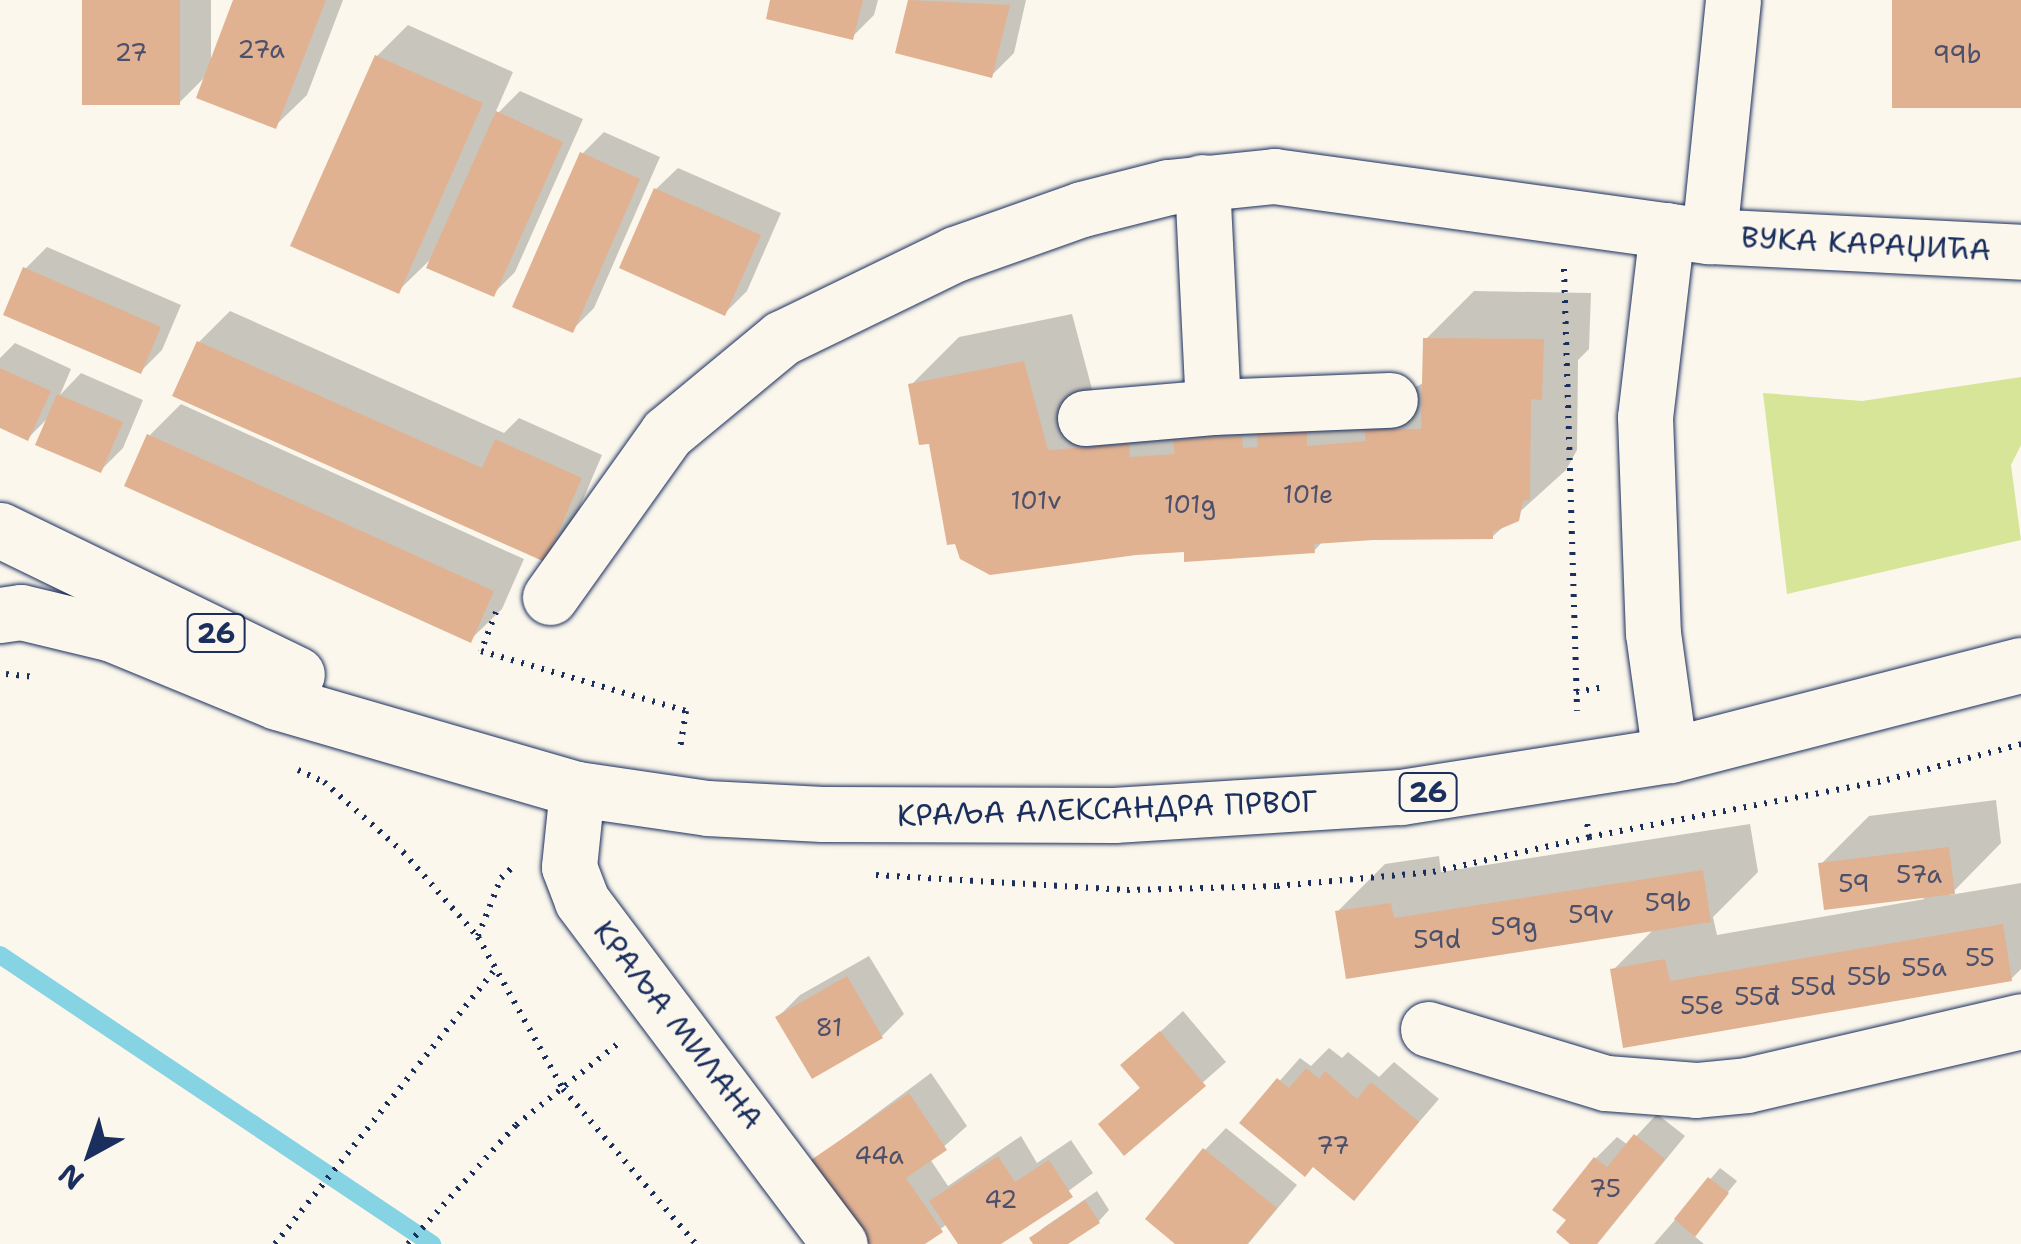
<!DOCTYPE html>
<html>
<head>
<meta charset="utf-8">
<style>
	body { margin:0 }
	#map { position:relative; width:2021px; height:1244px; overflow:hidden; background:#fbf7ec; font-family:"Shantell Sans",sans-serif }
	div>[style] { position:absolute }
	[style*='--x'] { left:calc(var(--x)*1px); top:calc(var(--y)*1px); width:calc(var(--w)*1px); rotate:calc(var(--a)*1deg) }
	.green>* { inset:0; background:#d6e598 }
	.shadow>* { inset:0; background:#0003 }
	.stream>* { height:18px; margin:-9px; padding:0 9px; transform-origin:9px; border-radius:9px; background:#85d3e3 }
	.building>* { inset:0; background:#e1b292 }
	.path>* { height:6px; margin-top:-3px; transform-origin:0; background:repeating-linear-gradient(90deg,#1b2f5e 0 2.5px,transparent 0 10.5px) }
	.roads { filter:drop-shadow(0 0 2px #1b2f5e) drop-shadow(0 0 2px #1b2f5e) }
	.minor>* { height:55px; margin:-27.5px; padding:0 27.5px; transform-origin:27.5px; border-radius:27.5px; background:#fbf7ec }
	.major>* { height:55px; margin:-27.5px; padding:0 27.5px; transform-origin:27.5px; border-radius:27.5px; background:#fbf7ec }
	span { translate:-50% -50%; white-space:nowrap; text-align:center; line-height:1.15; -webkit-text-stroke:10px #fbf7ec; paint-order:stroke }
	.number-label { font-size:25px; color:#4c506b }
	.number-label span { -webkit-text-stroke-width:0 }
	.shield-label span { padding:2px 8px; background:#fbf7ec; border:2px solid; border-radius:8px; -webkit-text-stroke-width:0 }
	.shield-label { font-size:28px; color:#1b2f5e; font-weight:700 }
	.street-label { font-size:30px; color:#1b2f5e }
	.north { position:absolute; left:40px; top:1104px; width:100px; height:100px; -webkit-text-stroke:8px #fbf7ec; paint-order:stroke; rotate:220deg; font-size:28px; font-weight:700; line-height:40px; text-align:center; color:#1b2f5e }
	.north::after { content:''; display:block; margin:auto; width:35px; height:45px; background:#1b2f5e; clip-path:polygon(50% 0,100% 100%,50% 72%,0 100%) }
</style>
</head>
<body>
<div id="map">
	<div class="green">
		<i style="clip-path:polygon(2021px 377px,2021px 445px,2011px 465px,2021px 540px,1787px 594px,1763px 393px,1862px 401px)"></i>
	</div>
	<div class="shadow">
		<i style="clip-path:polygon(85px 0,211px 0,211px 65px,236px 0,343px 0,307px 95px,275px 126px,207px 75px,179px 103px)"></i>
		<i style="clip-path:polygon(773px 0,878px 0,874px 15px,852px 37px)"></i>
		<i style="clip-path:polygon(910px 0,1026px 0,1014px 53px,992px 75px,898px 51px)"></i>
		<i style="clip-path:polygon(408px 25px,513px 72px,493px 118px,520px 91px,583px 119px,515px 272px,493px 294px,434px 256px,398px 291px,377px 56px)"></i>
		<i style="clip-path:polygon(604px 132px,660px 157px,594px 308px,572px 330px,582px 154px)"></i>
		<i style="clip-path:polygon(678px 168px,781px 213px,747px 291px,725px 313px,656px 189px)"></i>
		<i style="clip-path:polygon(47px 247px,181px 305px,162px 350px,140px 372px,25px 269px)"></i>
		<i style="clip-path:polygon(1474px 291px,1591px 293px,1589px 349px,1578px 360px,1577px 450px,1566px 470px,1492px 537px,1323px 541px,1314px 551px,1186px 549px,931px 441px,911px 385px,959px 337px,1072px 314px,1096px 404px,1401px 395px,1425px 382px,1426px 339px)"></i>
		<i style="clip-path:polygon(230px 311px,504px 433px,519px 418px,602px 455px,567px 537px,545px 559px,199px 342px)"></i>
		<i style="clip-path:polygon(15px 343px,71px 369px,60px 395px,81px 373px,143px 400px,123px 448px,101px 470px,51px 415px,28px 438px,0 426px,0 358px)"></i>
		<i style="clip-path:polygon(181px 404px,524px 559px,502px 609px,470px 640px,150px 435px)"></i>
		<i style="clip-path:polygon(1996px 800px,2001px 843px,1950px 895px,2021px 883px,2021px 969px,2011px 979px,1626px 1045px,1613px 970px,1654px 929px,1348px 976px,1337px 912px,1385px 864px,1439px 856px,1441px 872px,1750px 824px,1758px 872px,1713px 917px,1717px 935px,1925px 899px,1821px 864px,1869px 816px)"></i>
		<i style="clip-path:polygon(869px 956px,904px 1014px,882px 1036px,813px 1076px,778px 1017px,800px 995px)"></i>
		<i style="clip-path:polygon(1183px 1011px,1226px 1062px,1124px 1152px,1101px 1124px,1142px 1086px,1124px 1065px)"></i>
		<i style="clip-path:polygon(1329px 1048px,1342px 1058px,1348px 1052px,1379px 1077px,1394px 1062px,1439px 1099px,1354px 1197px,1314px 1164px,1243px 1122px,1300px 1058px,1311px 1066px)"></i>
		<i style="clip-path:polygon(931px 1073px,967px 1126px,930px 1159px,948px 1186px,1021px 1136px,1037px 1163px,1071px 1140px,1093px 1173px,996px 1244px,961px 1244px,947px 1224px,921px 1244px,872px 1244px,814px 1160px)"></i>
		<i style="clip-path:polygon(1657px 1114px,1685px 1136px,1597px 1244px,1574px 1244px,1569px 1220px,1596px 1158px,1617px 1137px,1628px 1145px)"></i>
		<i style="clip-path:polygon(1226px 1128px,1297px 1185px,1248px 1244px,1179px 1244px,1205px 1150px)"></i>
		<i style="clip-path:polygon(1720px 1168px,1737px 1181px,1693px 1235px,1704px 1244px,1654px 1244px)"></i>
		<i style="clip-path:polygon(1097px 1191px,1109px 1210px,1099px 1221px,1064px 1244px,1036px 1244px,1032px 1239px,1043px 1228px)"></i>
	</div>
	<div class="stream">
		<i style="--x:0;--y:955;--w:520;--a:33.78"></i>
	</div>
	<div class="building">
		<i style="clip-path:polygon(82px 0,180px 0,180px 105px,82px 105px)"></i>
		<i style="clip-path:polygon(233px 0,326px 0,276px 129px,196px 98px)"></i>
		<i style="clip-path:polygon(770px 0,863px 0,853px 40px,766px 19px)"></i>
		<i style="clip-path:polygon(908px 0,1010px 5px,992px 78px,895px 53px)"></i>
		<i style="clip-path:polygon(1892px 0,2021px 0,2021px 108px,1892px 108px)"></i>
		<i style="clip-path:polygon(375px 55px,483px 103px,399px 294px,290px 246px)"></i>
		<i style="clip-path:polygon(496px 111px,563px 142px,494px 297px,426px 268px)"></i>
		<i style="clip-path:polygon(580px 152px,640px 179px,573px 333px,512px 307px)"></i>
		<i style="clip-path:polygon(654px 188px,761px 235px,725px 316px,619px 268px)"></i>
		<i style="clip-path:polygon(23px 267px,161px 327px,141px 374px,3px 315px)"></i>
		<i style="clip-path:polygon(1423px 338px,1544px 339px,1542px 400px,1531px 399px,1530px 500px,1523px 501px,1519px 521px,1493px 532px,1493px 539px,1373px 540px,1314px 544px,1315px 553px,1184px 562px,1184px 552px,1136px 555px,990px 575px,960px 559px,955px 544px,947px 545px,929px 444px,919px 445px,908px 384px,1024px 361px,1048px 450px,1129px 444px,1130px 457px,1175px 454px,1173px 440px,1242px 436px,1243px 448px,1258px 447px,1257px 434px,1307px 431px,1307px 446px,1366px 441px,1364px 429px,1421px 429px)"></i>
		<i style="clip-path:polygon(197px 341px,482px 468px,495px 439px,582px 478px,545px 562px,172px 396px)"></i>
		<i style="clip-path:polygon(0 368px,51px 391px,28px 441px,0 428px)"></i>
		<i style="clip-path:polygon(57px 394px,123px 422px,101px 473px,35px 445px)"></i>
		<i style="clip-path:polygon(147px 434px,494px 591px,471px 643px,124px 486px)"></i>
		<i style="clip-path:polygon(1949px 847px,1955px 894px,1824px 910px,1818px 863px)"></i>
		<i style="clip-path:polygon(1703px 870px,1711px 922px,1346px 979px,1335px 911px,1391px 903px,1394px 918px)"></i>
		<i style="clip-path:polygon(2003px 924px,2012px 981px,1623px 1048px,1610px 969px,1665px 959px,1670px 981px)"></i>
		<i style="clip-path:polygon(847px 976px,883px 1038px,812px 1079px,775px 1017px)"></i>
		<i style="clip-path:polygon(1160px 1031px,1206px 1086px,1124px 1156px,1098px 1124px,1140px 1088px,1120px 1065px)"></i>
		<i style="clip-path:polygon(1306px 1068px,1319px 1079px,1325px 1071px,1357px 1099px,1371px 1082px,1419px 1122px,1354px 1201px,1313px 1167px,1305px 1177px,1239px 1123px,1277px 1078px,1289px 1088px)"></i>
		<i style="clip-path:polygon(909px 1093px,947px 1150px,906px 1178px,943px 1232px,925px 1244px,869px 1244px,811px 1160px)"></i>
		<i style="clip-path:polygon(1634px 1134px,1665px 1159px,1597px 1244px,1570px 1244px,1556px 1232px,1566px 1220px,1552px 1210px,1594px 1157px,1607px 1167px)"></i>
		<i style="clip-path:polygon(1203px 1148px,1277px 1208px,1247px 1244px,1175px 1244px,1145px 1219px)"></i>
		<i style="clip-path:polygon(998px 1156px,1015px 1182px,1049px 1160px,1073px 1197px,1001px 1244px,958px 1244px,929px 1201px)"></i>
		<i style="clip-path:polygon(1708px 1177px,1729px 1193px,1695px 1237px,1674px 1219px)"></i>
		<i style="clip-path:polygon(1085px 1200px,1100px 1223px,1068px 1244px,1033px 1244px,1029px 1238px)"></i>
	</div>
	<div class="path">
		<i style="--x:1564;--y:269;--w:442;--a:88.3"></i>
		<i style="--x:496;--y:612;--w:42;--a:111"></i>
		<i style="--x:481;--y:651;--w:214;--a:16.3"></i>
		<i style="--x:686;--y:711;--w:38;--a:99"></i>
		<i style="--x:6;--y:674;--w:27;--a:6"></i>
		<i style="--x:1576;--y:692;--w:28;--a:-10"></i>
		<i style="--x:298;--y:770;--w:29;--a:25"></i>
		<i style="--x:324;--y:782;--w:106;--a:41.5"></i>
		<i style="--x:403;--y:852;--w:113;--a:48.6"></i>
		<i style="--x:478;--y:937;--w:174;--a:60.8"></i>
		<i style="--x:563;--y:1089;--w:204;--a:49.4"></i>
		<i style="--x:1589;--y:837;--w:303;--a:-10.8"></i>
		<i style="--x:1887;--y:780;--w:139;--a:-15"></i>
		<i style="--x:876;--y:875;--w:251;--a:3.4"></i>
		<i style="--x:1127;--y:890;--w:150;--a:-1.5"></i>
		<i style="--x:1277;--y:886;--w:157;--a:-5.1"></i>
		<i style="--x:1433;--y:872;--w:160;--a:-12.6"></i>
		<i style="--x:1589;--y:837;--w:14;--a:-98"></i>
		<i style="--x:478;--y:936;--w:62;--a:-68.4"></i>
		<i style="--x:501;--y:878;--w:19;--a:-43"></i>
		<i style="--x:275;--y:1244;--w:349;--a:-51.3"></i>
		<i style="--x:408;--y:1244;--w:161;--a:-47.8"></i>
		<i style="--x:516;--y:1125;--w:133;--a:-38.6"></i>
	</div>
	<div class="roads">
		<div class="minor">
			<i style="--x:1733;--y:0;--w:237;--a:95.8"></i>
			<i style="--x:1709;--y:236;--w:312;--a:2.9"></i>
			<i style="--x:1202;--y:182;--w:225;--a:87.2"></i>
			<i style="--x:1213;--y:407;--w:177;--a:-2.3"></i>
			<i style="--x:1667;--y:230;--w:188;--a:96.7"></i>
			<i style="--x:1645;--y:417;--w:216;--a:87.9"></i>
			<i style="--x:1653;--y:633;--w:123;--a:82.1"></i>
			<i style="--x:1085;--y:418;--w:128;--a:-4.9"></i>
			<i style="--x:550;--y:597;--w:201;--a:-54.5"></i>
			<i style="--x:667;--y:433;--w:149;--a:-39.6"></i>
			<i style="--x:782;--y:338;--w:192;--a:-25.9"></i>
			<i style="--x:955;--y:254;--w:135;--a:-19.5"></i>
			<i style="--x:1082;--y:209;--w:89;--a:-14.3"></i>
			<i style="--x:1168;--y:187;--w:107;--a:-5.9"></i>
			<i style="--x:1274;--y:176;--w:439;--a:7.9"></i>
			<i style="--x:577;--y:789;--w:78;--a:95.9"></i>
			<i style="--x:569;--y:867;--w:36;--a:69"></i>
			<i style="--x:582;--y:901;--w:429;--a:53.1"></i>
			<i style="--x:1428;--y:1029;--w:186;--a:16.9"></i>
			<i style="--x:1606;--y:1083;--w:90;--a:4.4"></i>
			<i style="--x:1696;--y:1090;--w:51;--a:-5.6"></i>
			<i style="--x:1747;--y:1085;--w:281;--a:-13.1"></i>
		</div>
		<div class="major">
			<i style="--x:0;--y:530;--w:330;--a:25.9"></i>
			<i style="--x:0;--y:615;--w:21;--a:-8"></i>
			<i style="--x:21;--y:612;--w:94;--a:13.6"></i>
			<i style="--x:112;--y:634;--w:178;--a:22.4"></i>
			<i style="--x:277;--y:702;--w:312;--a:16.2"></i>
			<i style="--x:577;--y:789;--w:131;--a:8.3"></i>
			<i style="--x:707;--y:808;--w:115;--a:3"></i>
			<i style="--x:822;--y:814;--w:292;--a:0.2"></i>
			<i style="--x:1114;--y:815;--w:288;--a:-3.6"></i>
			<i style="--x:1401;--y:797;--w:272;--a:-8.9"></i>
			<i style="--x:1670;--y:755;--w:362;--a:-14.4"></i>
		</div>
	</div>
	<div class="number-label">
		<span style="left:261px;top:49px">27a</span>
		<span style="left:131px;top:52px">27</span>
		<span style="left:1957px;top:54px">99b</span>
		<span style="left:1308px;top:494px">101e</span>
		<span style="left:1036px;top:500px">101v</span>
		<span style="left:1190px;top:504px">101g</span>
		<span style="left:1919px;top:874px">57a</span>
		<span style="left:1854px;top:883px">59</span>
		<span style="left:1668px;top:902px">59b</span>
		<span style="left:1591px;top:914px">59v</span>
		<span style="left:1514px;top:926px">59g</span>
		<span style="left:1437px;top:939px">59d</span>
		<span style="left:1980px;top:957px">55</span>
		<span style="left:1924px;top:967px">55a</span>
		<span style="left:1869px;top:976px">55b</span>
		<span style="left:1813px;top:986px">55d</span>
		<span style="left:1757px;top:996px">55đ</span>
		<span style="left:1702px;top:1005px">55e</span>
		<span style="left:829px;top:1027px">81</span>
		<span style="left:1333px;top:1145px">77</span>
		<span style="left:879px;top:1155px">44a</span>
		<span style="left:1605px;top:1188px">75</span>
		<span style="left:1001px;top:1199px">42</span>
	</div>
	<div class="shield-label">
		<span style="left:216px;top:633px">26</span>
		<span style="left:1428px;top:792px">26</span>
	</div>
	<div class="street-label">
		<span style="left:1866px;top:244px;rotate:3deg">ВУКА КАРАЏИЋА</span>
		<span style="left:1107px;top:809px;rotate:-2deg">КРАЉА АЛЕКСАНДРА ПРВОГ</span>
		<span style="left:678px;top:1025px;rotate:52deg">КРАЉА МИЛАНА</span>
	</div>
	<div class="north">N</div>
</div>
</body>
</html>
